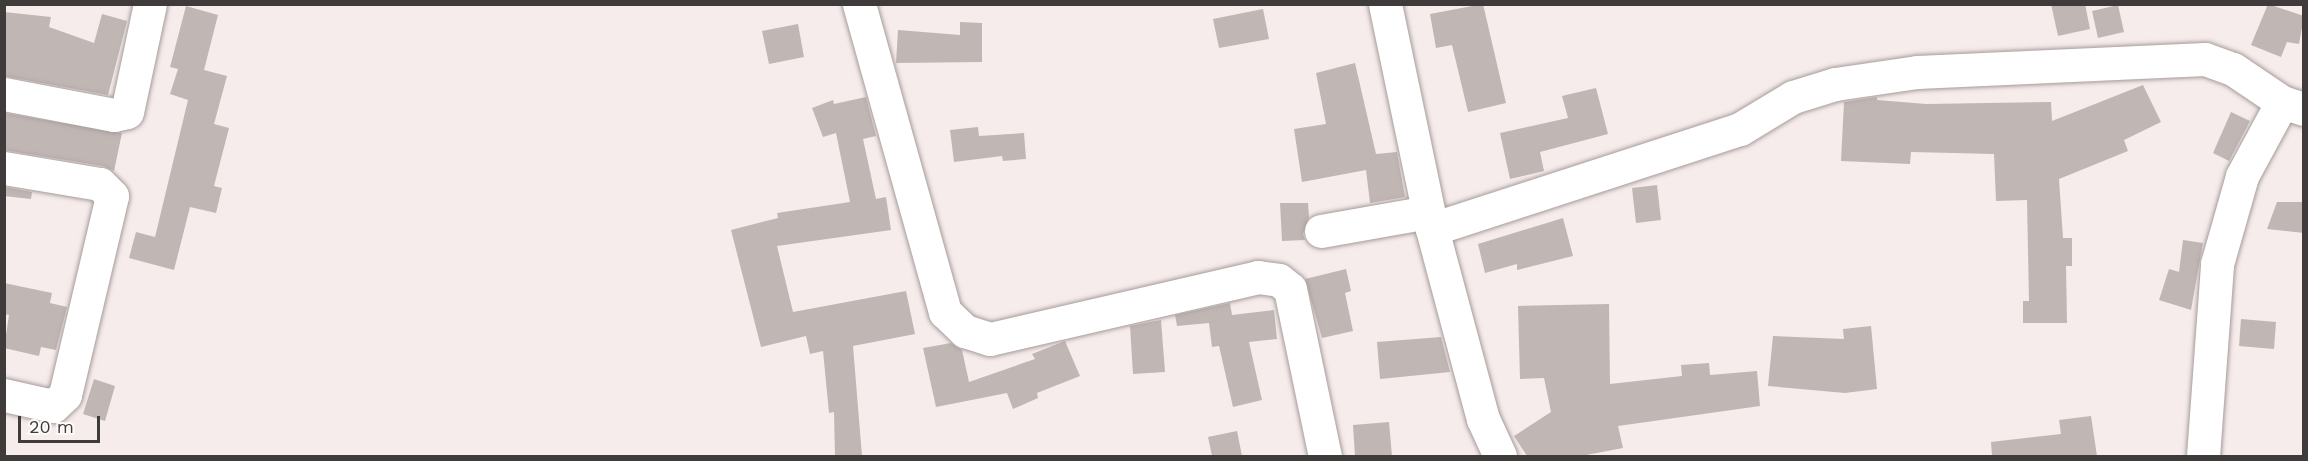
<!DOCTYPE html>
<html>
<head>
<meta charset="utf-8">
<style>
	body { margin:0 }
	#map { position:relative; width:2308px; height:461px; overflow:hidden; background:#f6eceb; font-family:"Work Sans",sans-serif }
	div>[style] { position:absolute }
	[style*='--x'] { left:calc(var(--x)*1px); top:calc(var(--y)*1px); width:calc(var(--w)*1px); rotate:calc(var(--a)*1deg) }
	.building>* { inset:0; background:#c0b6b4 }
	.roads { filter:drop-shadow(0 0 2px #a59c9a) drop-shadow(0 0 2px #a59c9a) }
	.minor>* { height:33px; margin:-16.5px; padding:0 16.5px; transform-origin:16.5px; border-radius:16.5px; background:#fff }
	span { translate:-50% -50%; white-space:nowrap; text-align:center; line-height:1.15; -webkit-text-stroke:5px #fefcfb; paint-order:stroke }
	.frame { position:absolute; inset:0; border:6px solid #3f3b3a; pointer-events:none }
	.scale { position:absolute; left:18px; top:416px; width:82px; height:27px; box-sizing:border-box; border:3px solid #3f3b3a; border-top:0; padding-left:8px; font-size:18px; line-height:21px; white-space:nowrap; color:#3f3b3a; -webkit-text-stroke:4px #fefcfb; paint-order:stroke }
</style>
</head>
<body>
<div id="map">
	<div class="building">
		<i style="clip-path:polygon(1483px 4px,1506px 103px,1468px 112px,1452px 45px,1436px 48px,1430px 14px)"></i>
		<i style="clip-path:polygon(2051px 4px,2085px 4px,2090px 29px,2058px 36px)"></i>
		<i style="clip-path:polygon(2268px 4px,2304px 16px,2299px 44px,2287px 42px,2281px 57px,2251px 45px)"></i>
		<i style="clip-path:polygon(2118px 5px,2124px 32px,2098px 38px,2092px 11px)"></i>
		<i style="clip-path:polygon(186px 6px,218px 15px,204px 70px,227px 76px,214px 124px,229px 128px,214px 186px,222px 188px,216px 213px,190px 207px,174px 270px,129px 258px,136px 232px,155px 237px,188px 100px,170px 94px,178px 69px,170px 67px)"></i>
		<i style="clip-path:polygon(1263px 9px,1269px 39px,1219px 48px,1213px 19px)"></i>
		<i style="clip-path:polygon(4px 12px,51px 17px,49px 27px,94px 43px,102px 14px,127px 21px,108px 95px,4px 76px)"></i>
		<i style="clip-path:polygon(960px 22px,982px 23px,982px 62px,896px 63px,898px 30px,960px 35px)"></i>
		<i style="clip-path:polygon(798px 24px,804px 57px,769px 64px,762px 31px)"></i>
		<i style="clip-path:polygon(1355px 63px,1376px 154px,1397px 152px,1405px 197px,1370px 203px,1366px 170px,1302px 182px,1294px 129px,1326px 124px,1316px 73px)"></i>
		<i style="clip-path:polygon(2143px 85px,2161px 122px,2124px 140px,2128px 151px,2059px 179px,2063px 238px,2072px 238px,2072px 266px,2066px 266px,2067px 323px,2023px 323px,2023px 301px,2029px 301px,2027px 200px,1996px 201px,1994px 154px,1911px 152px,1910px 164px,1841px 161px,1844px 102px,1877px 97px,1877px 100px,1926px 104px,2051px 102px,2052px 121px)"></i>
		<i style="clip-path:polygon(1596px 88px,1608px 134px,1540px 152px,1544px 171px,1510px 179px,1500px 133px,1568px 118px,1562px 96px)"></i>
		<i style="clip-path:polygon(866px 97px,876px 136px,863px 139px,876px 199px,886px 197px,891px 230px,777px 246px,793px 312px,906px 291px,915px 334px,853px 346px,862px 456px,835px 456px,834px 412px,829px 413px,823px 351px,810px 354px,806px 336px,761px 347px,731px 230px,778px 218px,777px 213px,850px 202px,836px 133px,823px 137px,812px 108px,833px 100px,834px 104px)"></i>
		<i style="clip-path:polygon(2231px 112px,2250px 121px,2229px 161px,2213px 153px)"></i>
		<i style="clip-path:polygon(4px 113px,122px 133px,114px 171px,103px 166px,4px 150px)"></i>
		<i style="clip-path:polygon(978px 127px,979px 136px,1024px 133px,1026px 159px,1003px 161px,1002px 156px,954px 162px,950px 130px)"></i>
		<i style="clip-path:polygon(1657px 185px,1661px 220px,1636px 223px,1632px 188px)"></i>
		<i style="clip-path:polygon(4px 187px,32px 192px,31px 199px,4px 196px)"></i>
		<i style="clip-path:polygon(2277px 202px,2304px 202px,2304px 233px,2267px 229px)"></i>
		<i style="clip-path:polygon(1280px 203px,1308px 203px,1309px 217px,1303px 234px,1305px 240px,1282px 241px)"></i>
		<i style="clip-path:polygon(1563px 218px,1573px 256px,1517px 270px,1517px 264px,1485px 273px,1478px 244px)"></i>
		<i style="clip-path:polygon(2183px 240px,2203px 243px,2191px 310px,2159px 300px,2169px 269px,2179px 272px)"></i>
		<i style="clip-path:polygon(1346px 269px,1351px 291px,1345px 293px,1353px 331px,1322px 338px,1305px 279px)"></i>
		<i style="clip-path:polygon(4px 283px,52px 293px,50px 303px,67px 307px,56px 350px,41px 347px,39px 356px,4px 348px,9px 315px,4px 314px)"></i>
		<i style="clip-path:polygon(1230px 303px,1232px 315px,1274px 310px,1277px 339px,1249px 342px,1262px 400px,1233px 407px,1219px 346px,1212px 347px,1209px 323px,1177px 326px,1175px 315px)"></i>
		<i style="clip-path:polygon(1609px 304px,1610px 384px,1682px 376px,1681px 365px,1709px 363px,1710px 375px,1757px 371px,1760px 406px,1618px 426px,1623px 448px,1581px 456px,1527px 456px,1514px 436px,1551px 412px,1544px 378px,1520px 379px,1518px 306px)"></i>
		<i style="clip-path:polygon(2241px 319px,2276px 322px,2274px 349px,2239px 346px)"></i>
		<i style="clip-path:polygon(1161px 320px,1165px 372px,1133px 374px,1130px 326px)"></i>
		<i style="clip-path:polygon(1871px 326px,1877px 389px,1845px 393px,1768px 386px,1773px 336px,1844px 339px,1843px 329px)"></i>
		<i style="clip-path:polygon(1441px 337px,1450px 372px,1380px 379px,1377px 342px)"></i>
		<i style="clip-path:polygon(1065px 341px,1080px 376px,1037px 393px,1038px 398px,1013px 409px,1007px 393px,936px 407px,923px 348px,951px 343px,962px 350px,969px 382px,1035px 359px,1032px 354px)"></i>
		<i style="clip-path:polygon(94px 379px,115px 386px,105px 421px,83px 414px)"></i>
		<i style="clip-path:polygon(2091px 416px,2097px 456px,1992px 456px,1991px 442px,2061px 434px,2059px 420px)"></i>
		<i style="clip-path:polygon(1389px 422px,1392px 456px,1355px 456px,1353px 425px)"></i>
		<i style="clip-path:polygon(1237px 431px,1242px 456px,1212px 456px,1208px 437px)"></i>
	</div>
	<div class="roads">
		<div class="minor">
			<i style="--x:859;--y:4;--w:320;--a:74.4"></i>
			<i style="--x:945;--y:312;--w:28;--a:44"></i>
			<i style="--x:965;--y:331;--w:26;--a:18"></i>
			<i style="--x:990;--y:339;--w:275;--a:-13"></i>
			<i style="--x:1258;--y:277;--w:21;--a:8"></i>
			<i style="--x:1279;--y:280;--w:14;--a:39"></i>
			<i style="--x:1290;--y:289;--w:171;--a:78.2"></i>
			<i style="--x:1385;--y:4;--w:230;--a:78.2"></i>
			<i style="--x:1432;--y:229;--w:197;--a:75"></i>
			<i style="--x:1483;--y:419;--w:41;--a:65.3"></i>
			<i style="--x:4;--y:94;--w:112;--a:10.8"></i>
			<i style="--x:114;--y:115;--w:13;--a:-13"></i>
			<i style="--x:127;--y:112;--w:110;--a:-78"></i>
			<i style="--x:4;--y:168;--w:97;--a:9.5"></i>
			<i style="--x:100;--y:184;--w:17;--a:45"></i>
			<i style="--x:112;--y:196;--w:204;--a:103.3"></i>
			<i style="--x:65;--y:395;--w:16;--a:137"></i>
			<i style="--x:53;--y:406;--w:50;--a:-167.3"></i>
			<i style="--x:1432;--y:229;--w:324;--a:-18"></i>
			<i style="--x:1740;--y:129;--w:62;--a:-31.1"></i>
			<i style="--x:1793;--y:97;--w:44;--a:-17.2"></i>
			<i style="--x:1835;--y:84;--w:83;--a:-8.3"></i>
			<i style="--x:1917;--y:72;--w:288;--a:-2.6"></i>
			<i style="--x:2205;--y:59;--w:30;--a:20"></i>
			<i style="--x:2233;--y:69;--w:59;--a:34"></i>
			<i style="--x:2282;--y:102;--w:23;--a:18"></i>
			<i style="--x:1321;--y:231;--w:109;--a:-10.1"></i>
			<i style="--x:2203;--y:456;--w:193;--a:-85.8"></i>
			<i style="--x:2217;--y:264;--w:91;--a:-74.1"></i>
			<i style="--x:2242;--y:176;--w:84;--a:-61.6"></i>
		</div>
	</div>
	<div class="frame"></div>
	<div class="scale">20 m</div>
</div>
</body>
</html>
